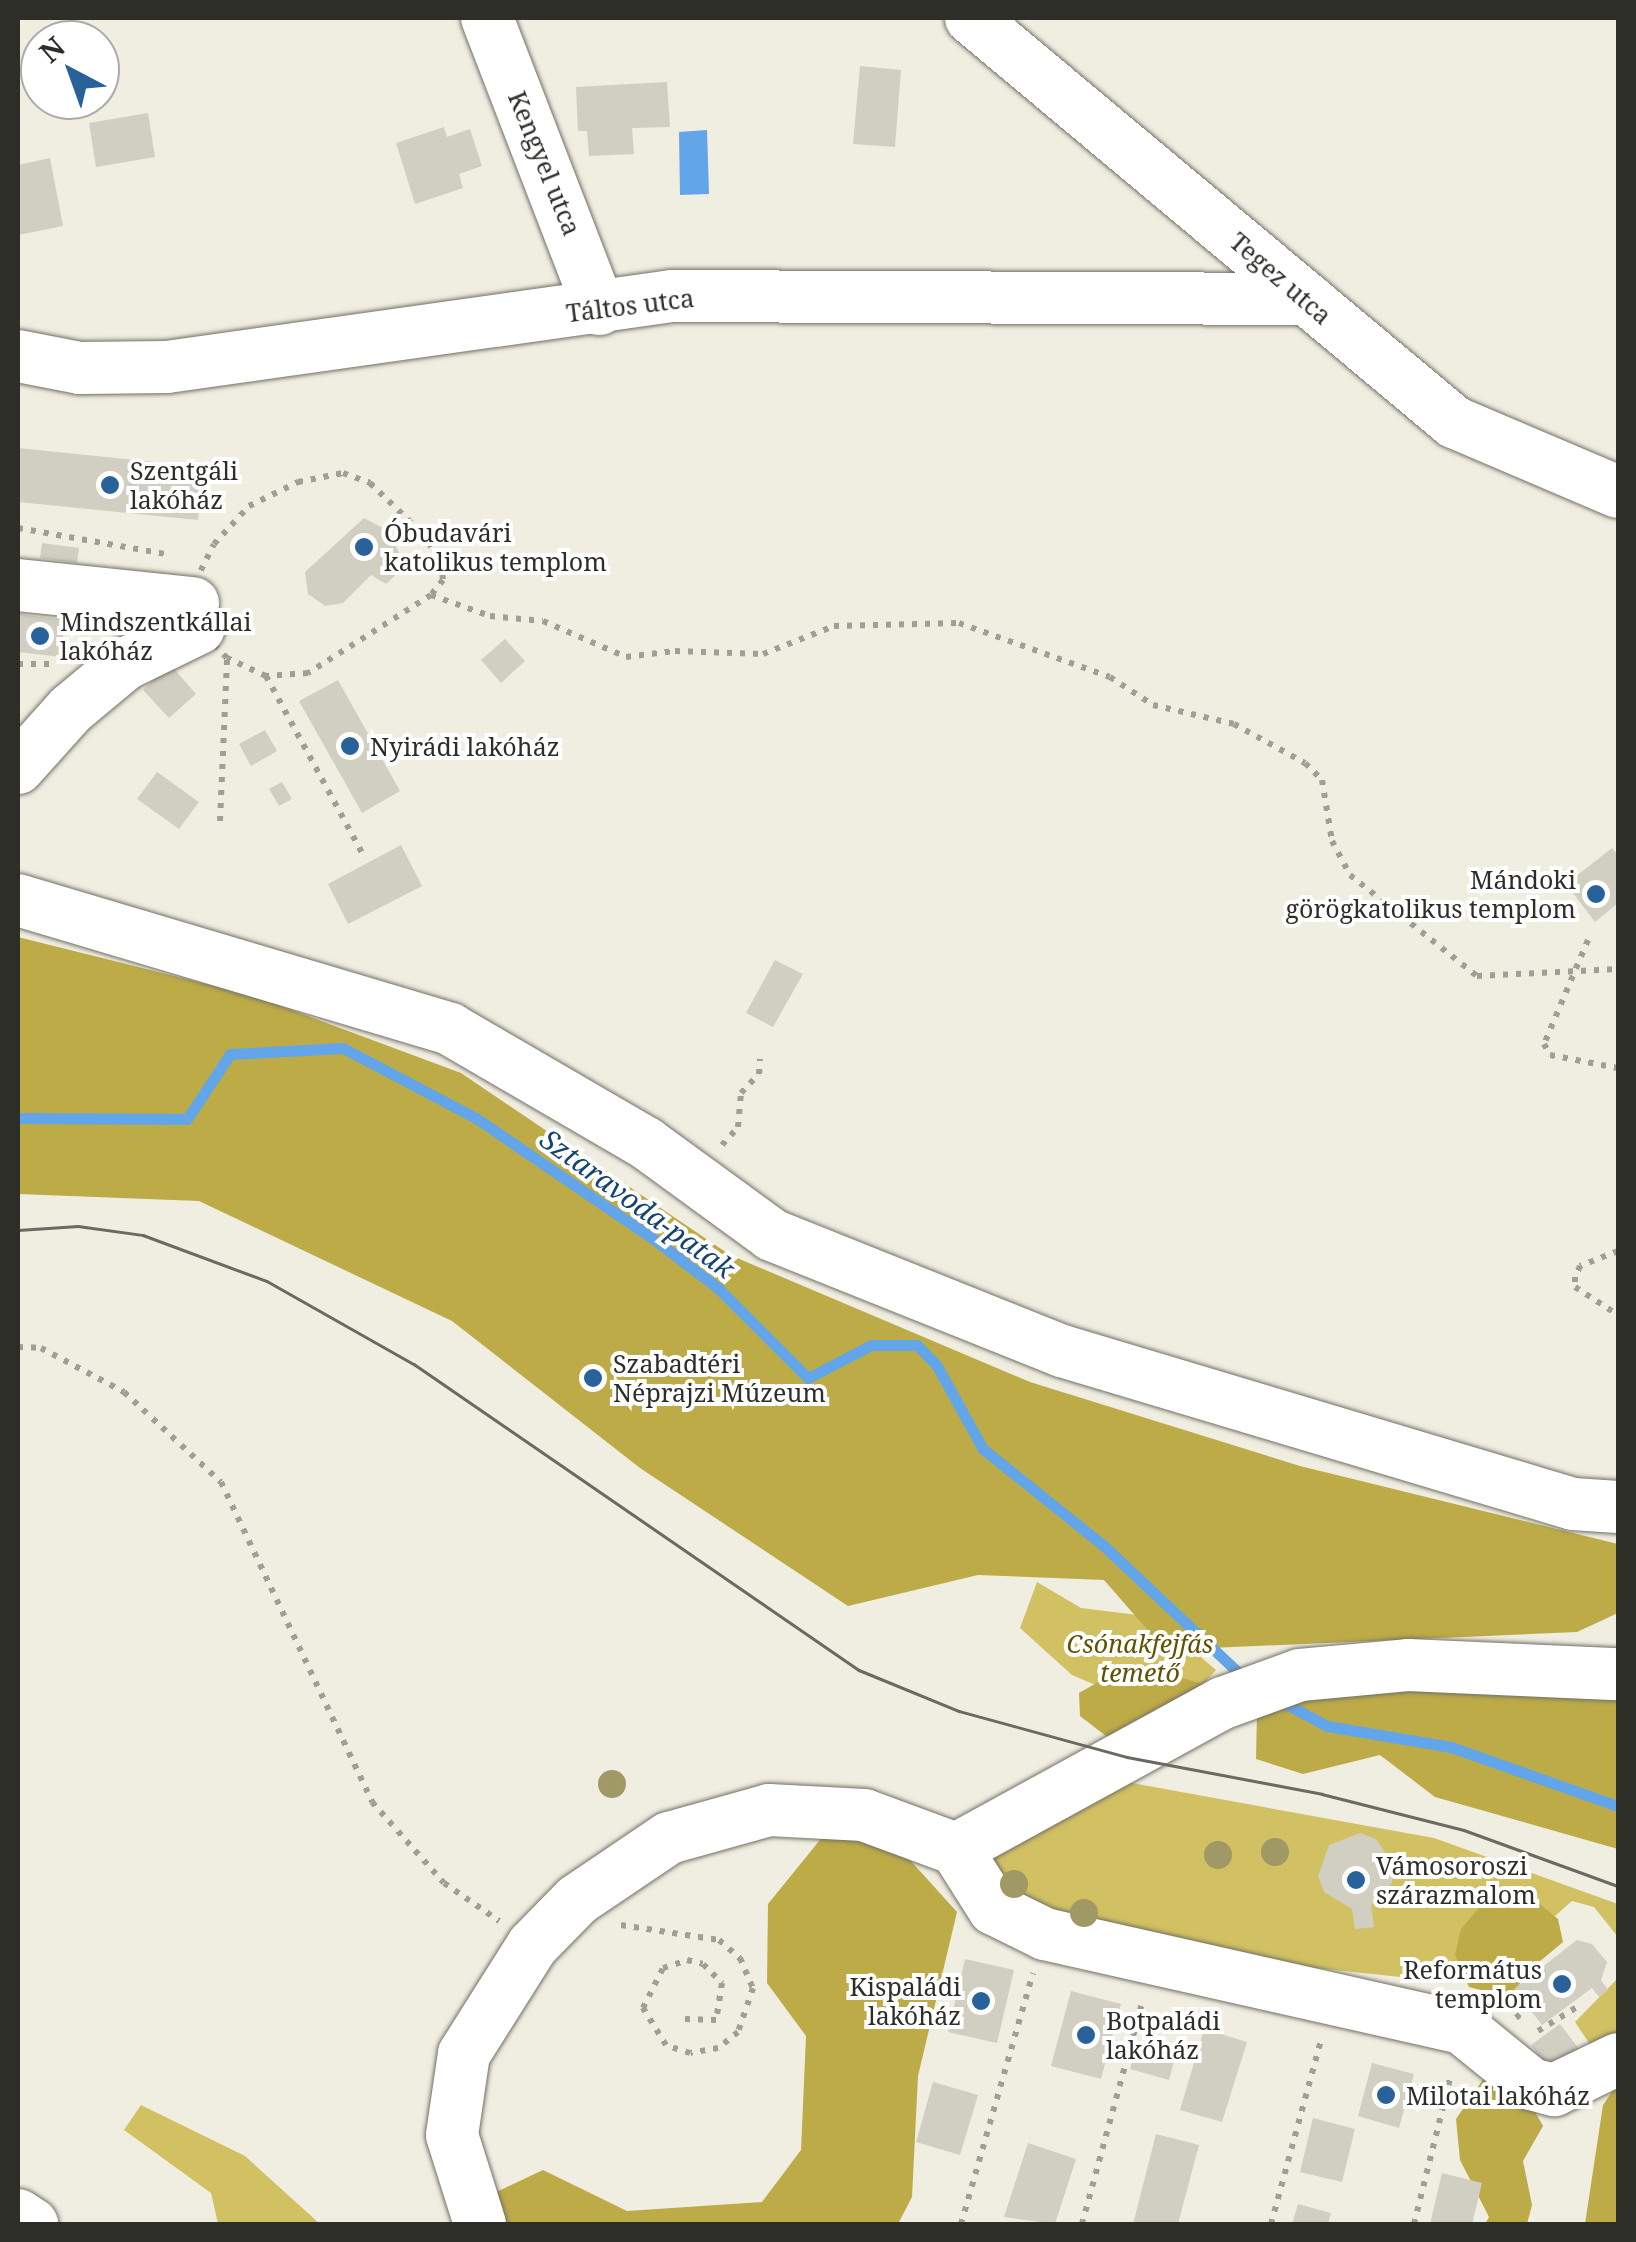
<!DOCTYPE html>
<html>
<head>
<meta charset="utf-8">
<style>
	body { margin:0 }
	#map { position:relative; width:1636px; height:2242px; overflow:hidden; background:#f0ede1; font-family:"Noto Serif",serif }
	div>[style] { position:absolute }
	[style*='--x'] { left:calc(var(--x)*1px); top:calc(var(--y)*1px); width:calc(var(--w)*1px); rotate:calc(var(--a)*1deg) }
	.green>* { inset:0; background:#d2c163 }
	.forest>* { inset:0; background:#bdab48 }
	.water>* { inset:0; background:#63a5e9 }
	.stream>* { height:11px; margin:-5.5px; padding:0 5.5px; transform-origin:5.5px; border-radius:5.5px; background:#63a5e9 }
	.building>* { inset:0; background:#d1cfc2 }
	.path>* { height:6px; margin-top:-3px; transform-origin:0; background:repeating-linear-gradient(90deg,#a09e95 0 5px,transparent 0 13px) }
	.roads { filter:drop-shadow(0 0 2px #727065) drop-shadow(0 0 2px #727065) }
	.minor>* { height:52px; margin:-26px; padding:0 26px; transform-origin:26px; border-radius:26px; background:#fff }
	.tram>* { height:2.5px; margin:-1.25px; padding:0 1.25px; transform-origin:1.25px; border-radius:1.25px; background:#6a6962 }
	.trees>* { width:28px; height:28px; margin:-14px; border-radius:50%; background:#a09865 }
	.dots>* { width:28px; height:28px; translate:-50% -50%; box-sizing:border-box; border:5px solid #fff; border-radius:50% }
	span { translate:-50% -50%; white-space:nowrap; text-align:center; line-height:1.15; -webkit-text-stroke:8px #fff; paint-order:stroke }
	.street-label { font-size:25px; color:#2e2e29 }
	.poi-label { font-size:25px; color:#2e2e29 }
	.left { translate:0 -50%; text-align:left }
	.right { translate:-100% -50%; text-align:right }
	.park-label { font-size:25px; color:#5f5200; font-style:italic }
	.water-label { font-size:28px; color:#154470; font-style:italic }
	.frame { position:absolute; inset:0; border:20px solid #2e2e29; pointer-events:none }
	.north { position:absolute; left:20px; top:20px; width:100px; height:100px; box-sizing:border-box; background:#fff; border:2px solid #ababa9; border-radius:50%; rotate:319deg; font-size:28px; font-weight:700; line-height:40px; text-align:center; color:#2e2e29 }
	.north::after { content:''; display:block; margin:auto; width:35px; height:45px; background:#29629a; clip-path:polygon(50% 0,100% 100%,50% 72%,0 100%) }
</style>
</head>
<body>
<div id="map">
	<div class="green">
		<i style="clip-path:polygon(1037px 1582px,1081px 1608px,1154px 1617px,1216px 1670px,1191px 1698px,1142px 1705px,1072px 1675px,1020px 1628px)"></i>
		<i style="clip-path:polygon(1110px 1779px,1434px 1838px,1618px 1904px,1618px 1937px,1594px 1907px,1572px 1901px,1489px 1974px,1439px 1981px,1211px 1957px,1032px 1910px,997px 1887px,988px 1851px)"></i>
		<i style="clip-path:polygon(1618px 1978px,1618px 2038px,1593px 2049px,1575px 2022px)"></i>
		<i style="clip-path:polygon(141px 2105px,245px 2156px,320px 2224px,218px 2224px,211px 2193px,124px 2130px)"></i>
	</div>
	<div class="forest">
		<i style="clip-path:polygon(18px 937px,254px 996px,461px 1073px,730px 1255px,1030px 1382px,1300px 1466px,1618px 1544px,1618px 1613px,1577px 1632px,1165px 1650px,1104px 1580px,978px 1575px,848px 1606px,640px 1468px,452px 1321px,199px 1201px,18px 1194px)"></i>
		<i style="clip-path:polygon(1116px 1672px,1165px 1673px,1217px 1688px,1189px 1741px,1106px 1736px,1080px 1716px,1079px 1693px)"></i>
		<i style="clip-path:polygon(1316px 1683px,1618px 1693px,1618px 1849px,1435px 1797px,1380px 1755px,1303px 1774px,1256px 1759px,1257px 1712px)"></i>
		<i style="clip-path:polygon(828px 1830px,900px 1849px,957px 1912px,918px 2076px,912px 2197px,898px 2224px,504px 2224px,490px 2195px,543px 2170px,627px 2211px,762px 2202px,801px 2150px,806px 2036px,767px 1983px,768px 1904px)"></i>
		<i style="clip-path:polygon(1524px 1891px,1558px 1919px,1563px 1942px,1527px 1972px,1511px 1998px,1469px 1987px,1455px 1955px,1461px 1929px,1487px 1898px)"></i>
		<i style="clip-path:polygon(1486px 2075px,1529px 2101px,1543px 2126px,1523px 2161px,1532px 2205px,1527px 2224px,1485px 2224px,1489px 2217px,1460px 2160px,1456px 2119px)"></i>
		<i style="clip-path:polygon(1618px 2083px,1618px 2224px,1585px 2224px,1603px 2105px)"></i>
	</div>
	<div class="water">
		<i style="clip-path:polygon(707px 130px,709px 194px,680px 195px,679px 132px)"></i>
	</div>
	<div class="stream">
		<i style="--x:18;--y:1118;--w:169;--a:0.3"></i>
		<i style="--x:187;--y:1119;--w:78;--a:-56.5"></i>
		<i style="--x:230;--y:1054;--w:113;--a:-3"></i>
		<i style="--x:343;--y:1048;--w:150;--a:27.8"></i>
		<i style="--x:476;--y:1118;--w:217;--a:34.3"></i>
		<i style="--x:655;--y:1240;--w:79;--a:37.3"></i>
		<i style="--x:718;--y:1288;--w:127;--a:45"></i>
		<i style="--x:808;--y:1378;--w:71;--a:-27.6"></i>
		<i style="--x:871;--y:1345;--w:46;--a:0"></i>
		<i style="--x:917;--y:1345;--w:29;--a:46"></i>
		<i style="--x:937;--y:1366;--w:95;--a:61"></i>
		<i style="--x:983;--y:1449;--w:155;--a:38.7"></i>
		<i style="--x:1104;--y:1546;--w:194;--a:43.3"></i>
		<i style="--x:1277;--y:1699;--w:57;--a:28.4"></i>
		<i style="--x:1327;--y:1726;--w:126;--a:9.6"></i>
		<i style="--x:1451;--y:1747;--w:177;--a:19.5"></i>
	</div>
	<div class="building">
		<i style="clip-path:polygon(860px 66px,901px 70px,895px 147px,853px 144px)"></i>
		<i style="clip-path:polygon(667px 82px,670px 127px,632px 128px,634px 154px,589px 156px,587px 131px,578px 131px,576px 87px)"></i>
		<i style="clip-path:polygon(148px 113px,155px 157px,96px 167px,89px 123px)"></i>
		<i style="clip-path:polygon(444px 127px,447px 137px,470px 129px,482px 166px,459px 174px,463px 188px,415px 204px,396px 143px)"></i>
		<i style="clip-path:polygon(50px 158px,63px 226px,18px 235px,18px 165px)"></i>
		<i style="clip-path:polygon(18px 448px,204px 467px,198px 520px,18px 502px)"></i>
		<i style="clip-path:polygon(364px 518px,387px 530px,406px 565px,386px 584px,371px 575px,343px 603px,325px 606px,308px 594px,305px 572px)"></i>
		<i style="clip-path:polygon(42px 543px,79px 548px,77px 563px,40px 558px)"></i>
		<i style="clip-path:polygon(18px 614px,65px 620px,61px 657px,18px 652px)"></i>
		<i style="clip-path:polygon(505px 639px,525px 661px,501px 683px,481px 660px)"></i>
		<i style="clip-path:polygon(170px 664px,196px 694px,169px 718px,143px 690px)"></i>
		<i style="clip-path:polygon(338px 680px,400px 791px,362px 813px,299px 701px)"></i>
		<i style="clip-path:polygon(265px 730px,277px 751px,251px 766px,239px 744px)"></i>
		<i style="clip-path:polygon(157px 772px,199px 802px,179px 829px,137px 799px)"></i>
		<i style="clip-path:polygon(282px 782px,292px 799px,279px 806px,269px 789px)"></i>
		<i style="clip-path:polygon(401px 845px,422px 886px,348px 924px,328px 884px)"></i>
		<i style="clip-path:polygon(1612px 848px,1618px 855px,1618px 903px,1595px 922px,1566px 884px)"></i>
		<i style="clip-path:polygon(775px 960px,803px 974px,773px 1027px,746px 1013px)"></i>
		<i style="clip-path:polygon(1360px 1833px,1376px 1839px,1394px 1866px,1392px 1883px,1371px 1905px,1374px 1927px,1355px 1929px,1352px 1909px,1324px 1892px,1318px 1876px,1329px 1845px)"></i>
		<i style="clip-path:polygon(1577px 1940px,1592px 1944px,1607px 1962px,1601px 1980px,1608px 1990px,1599px 1997px,1592px 1988px,1542px 2025px,1514px 1989px)"></i>
		<i style="clip-path:polygon(965px 1959px,1014px 1970px,997px 2043px,948px 2032px)"></i>
		<i style="clip-path:polygon(1071px 1991px,1121px 2004px,1101px 2079px,1051px 2066px)"></i>
		<i style="clip-path:polygon(1560px 2024px,1582px 2053px,1553px 2074px,1531px 2045px)"></i>
		<i style="clip-path:polygon(1204px 2029px,1247px 2042px,1222px 2122px,1180px 2110px)"></i>
		<i style="clip-path:polygon(1137px 2043px,1176px 2054px,1169px 2080px,1130px 2069px)"></i>
		<i style="clip-path:polygon(1372px 2063px,1414px 2074px,1399px 2128px,1358px 2116px)"></i>
		<i style="clip-path:polygon(933px 2082px,978px 2095px,960px 2155px,916px 2142px)"></i>
		<i style="clip-path:polygon(1313px 2118px,1355px 2129px,1342px 2182px,1300px 2172px)"></i>
		<i style="clip-path:polygon(1156px 2134px,1199px 2145px,1178px 2224px,1133px 2224px)"></i>
		<i style="clip-path:polygon(1028px 2143px,1076px 2159px,1055px 2224px,1004px 2217px)"></i>
		<i style="clip-path:polygon(1442px 2173px,1482px 2183px,1472px 2224px,1430px 2224px)"></i>
		<i style="clip-path:polygon(1298px 2204px,1331px 2213px,1328px 2224px,1292px 2224px)"></i>
	</div>
	<div class="path">
		<i style="--x:343;--y:473;--w:29;--a:20"></i>
		<i style="--x:370;--y:483;--w:71;--a:43.9"></i>
		<i style="--x:421;--y:532;--w:35;--a:55"></i>
		<i style="--x:441;--y:561;--w:19;--a:84"></i>
		<i style="--x:443;--y:580;--w:19;--a:129"></i>
		<i style="--x:431;--y:595;--w:146;--a:147.6"></i>
		<i style="--x:308;--y:673;--w:42;--a:175.9"></i>
		<i style="--x:266;--y:676;--w:43;--a:-155.2"></i>
		<i style="--x:227;--y:658;--w:41;--a:-133"></i>
		<i style="--x:199;--y:628;--w:26;--a:-103"></i>
		<i style="--x:193;--y:603;--w:21;--a:-85"></i>
		<i style="--x:195;--y:582;--w:42;--a:-63.4"></i>
		<i style="--x:214;--y:544;--w:52;--a:-47.4"></i>
		<i style="--x:249;--y:506;--w:55;--a:-26.1"></i>
		<i style="--x:298;--y:482;--w:46;--a:-11.3"></i>
		<i style="--x:18;--y:528;--w:149;--a:10"></i>
		<i style="--x:431;--y:595;--w:63;--a:19.6"></i>
		<i style="--x:490;--y:616;--w:53;--a:5.4"></i>
		<i style="--x:543;--y:621;--w:90;--a:23.4"></i>
		<i style="--x:626;--y:657;--w:49;--a:-7"></i>
		<i style="--x:675;--y:651;--w:88;--a:2"></i>
		<i style="--x:763;--y:654;--w:76;--a:-21.5"></i>
		<i style="--x:834;--y:626;--w:125;--a:-1.4"></i>
		<i style="--x:959;--y:623;--w:160;--a:19.7"></i>
		<i style="--x:1110;--y:677;--w:51;--a:33.1"></i>
		<i style="--x:1153;--y:705;--w:83;--a:13.2"></i>
		<i style="--x:1234;--y:724;--w:81;--a:28.8"></i>
		<i style="--x:1305;--y:763;--w:24;--a:45"></i>
		<i style="--x:1322;--y:780;--w:62;--a:80.7"></i>
		<i style="--x:1332;--y:841;--w:38;--a:62"></i>
		<i style="--x:1350;--y:875;--w:162;--a:38.5"></i>
		<i style="--x:1477;--y:976;--w:141;--a:-2.8"></i>
		<i style="--x:18;--y:664;--w:36;--a:0"></i>
		<i style="--x:266;--y:676;--w:201;--a:61.5"></i>
		<i style="--x:220;--y:821;--w:161;--a:-87.5"></i>
		<i style="--x:1588;--y:940;--w:113;--a:112.9"></i>
		<i style="--x:1544;--y:1044;--w:13;--a:61"></i>
		<i style="--x:1550;--y:1055;--w:69;--a:10.8"></i>
		<i style="--x:722;--y:1145;--w:24;--a:-48"></i>
		<i style="--x:738;--y:1127;--w:34;--a:-85"></i>
		<i style="--x:741;--y:1093;--w:26;--a:-47"></i>
		<i style="--x:759;--y:1074;--w:15;--a:-86"></i>
		<i style="--x:1618;--y:1251;--w:41;--a:158.5"></i>
		<i style="--x:1580;--y:1266;--w:12;--a:114"></i>
		<i style="--x:1575;--y:1277;--w:10;--a:90"></i>
		<i style="--x:1575;--y:1287;--w:51;--a:33.1"></i>
		<i style="--x:18;--y:1347;--w:23;--a:2"></i>
		<i style="--x:41;--y:1348;--w:94;--a:27.9"></i>
		<i style="--x:124;--y:1392;--w:132;--a:42.9"></i>
		<i style="--x:221;--y:1482;--w:354;--a:64.7"></i>
		<i style="--x:372;--y:1802;--w:108;--a:48.4"></i>
		<i style="--x:444;--y:1883;--w:67;--a:34.6"></i>
		<i style="--x:621;--y:1925;--w:99;--a:8.7"></i>
		<i style="--x:719;--y:1940;--w:28;--a:41"></i>
		<i style="--x:740;--y:1958;--w:33;--a:67"></i>
		<i style="--x:753;--y:1988;--w:46;--a:108.8"></i>
		<i style="--x:738;--y:2032;--w:26;--a:141"></i>
		<i style="--x:718;--y:2048;--w:28;--a:170"></i>
		<i style="--x:690;--y:2053;--w:25;--a:-162"></i>
		<i style="--x:666;--y:2045;--w:44;--a:-121.9"></i>
		<i style="--x:643;--y:2008;--w:45;--a:-63.4"></i>
		<i style="--x:663;--y:1968;--w:25;--a:-18"></i>
		<i style="--x:687;--y:1960;--w:16;--a:14"></i>
		<i style="--x:703;--y:1964;--w:27;--a:45"></i>
		<i style="--x:722;--y:1983;--w:37;--a:99"></i>
		<i style="--x:716;--y:2020;--w:31;--a:-178"></i>
		<i style="--x:1516;--y:2018;--w:16;--a:-43"></i>
		<i style="--x:1538;--y:2031;--w:46;--a:-31.6"></i>
		<i style="--x:961;--y:2224;--w:261;--a:-74"></i>
		<i style="--x:1082;--y:2224;--w:233;--a:-74.8"></i>
		<i style="--x:1271;--y:2224;--w:191;--a:-74.8"></i>
		<i style="--x:1414;--y:2224;--w:154;--a:-76.1"></i>
	</div>
	<div class="roads">
		<div class="minor">
			<i style="--x:487;--y:18;--w:312;--a:68.9"></i>
			<i style="--x:971;--y:18;--w:630;--a:39.91"></i>
			<i style="--x:1454;--y:422;--w:178;--a:23.1"></i>
			<i style="--x:18;--y:356;--w:63;--a:11"></i>
			<i style="--x:80;--y:368;--w:87;--a:-0.7"></i>
			<i style="--x:167;--y:367;--w:510;--a:-8"></i>
			<i style="--x:672;--y:296;--w:635;--a:0.27"></i>
			<i style="--x:18;--y:585;--w:176;--a:5.9"></i>
			<i style="--x:18;--y:768;--w:79;--a:-48.1"></i>
			<i style="--x:71;--y:709;--w:70;--a:-39.8"></i>
			<i style="--x:125;--y:664;--w:82;--a:-25.9"></i>
			<i style="--x:18;--y:900;--w:451;--a:16.6"></i>
			<i style="--x:450;--y:1029;--w:227;--a:30.2"></i>
			<i style="--x:646;--y:1143;--w:156;--a:36.1"></i>
			<i style="--x:772;--y:1235;--w:312;--a:21.8"></i>
			<i style="--x:1062;--y:1351;--w:533;--a:16.67"></i>
			<i style="--x:1573;--y:1504;--w:45;--a:3.8"></i>
			<i style="--x:956;--y:1849;--w:71;--a:57.7"></i>
			<i style="--x:994;--y:1909;--w:57;--a:26.1"></i>
			<i style="--x:1045;--y:1934;--w:427;--a:12.7"></i>
			<i style="--x:1462;--y:2028;--w:89;--a:39.1"></i>
			<i style="--x:1531;--y:2084;--w:24;--a:15"></i>
			<i style="--x:1554;--y:2090;--w:71;--a:-25.8"></i>
			<i style="--x:18;--y:2215;--w:17;--a:33"></i>
			<i style="--x:480;--y:2224;--w:93;--a:-107.5"></i>
			<i style="--x:452;--y:2135;--w:82;--a:-81.6"></i>
			<i style="--x:464;--y:2054;--w:129;--a:-57.7"></i>
			<i style="--x:533;--y:1945;--w:63;--a:-45.6"></i>
			<i style="--x:577;--y:1900;--w:111;--a:-34"></i>
			<i style="--x:669;--y:1838;--w:104;--a:-15.6"></i>
			<i style="--x:769;--y:1810;--w:95;--a:3"></i>
			<i style="--x:864;--y:1815;--w:98;--a:20.3"></i>
			<i style="--x:956;--y:1849;--w:304;--a:-28.7"></i>
			<i style="--x:1223;--y:1703;--w:82;--a:-20"></i>
			<i style="--x:1300;--y:1675;--w:108;--a:-5.3"></i>
			<i style="--x:1408;--y:1665;--w:210;--a:2.5"></i>
		</div>
	</div>
	<div class="tram">
		<i style="--x:18;--y:1230;--w:60;--a:-3.8"></i>
		<i style="--x:78;--y:1226;--w:66;--a:7.9"></i>
		<i style="--x:143;--y:1235;--w:132;--a:20.4"></i>
		<i style="--x:267;--y:1281;--w:169;--a:29.5"></i>
		<i style="--x:414;--y:1364;--w:540;--a:34.51"></i>
		<i style="--x:859;--y:1670;--w:108;--a:22.3"></i>
		<i style="--x:959;--y:1711;--w:174;--a:15.3"></i>
		<i style="--x:1127;--y:1757;--w:198;--a:10.7"></i>
		<i style="--x:1322;--y:1794;--w:146;--a:14.2"></i>
		<i style="--x:1464;--y:1830;--w:164;--a:20"></i>
	</div>
	<div class="trees">
		<i style="left:612px;top:1784px"></i>
		<i style="left:1275px;top:1852px"></i>
		<i style="left:1218px;top:1855px"></i>
		<i style="left:1014px;top:1884px"></i>
		<i style="left:1084px;top:1913px"></i>
	</div>
	<div class="dots">
		<i style="left:110px;top:485px;background:#29629a"></i>
		<i style="left:364px;top:547px;background:#29629a"></i>
		<i style="left:40px;top:636px;background:#29629a"></i>
		<i style="left:350px;top:746px;background:#29629a"></i>
		<i style="left:1596px;top:894px;background:#29629a"></i>
		<i style="left:593px;top:1378px;background:#29629a"></i>
		<i style="left:1356px;top:1880px;background:#29629a"></i>
		<i style="left:1562px;top:1984px;background:#29629a"></i>
		<i style="left:981px;top:2001px;background:#29629a"></i>
		<i style="left:1086px;top:2035px;background:#29629a"></i>
		<i style="left:1386px;top:2095px;background:#29629a"></i>
	</div>
	<div class="street-label">
		<span style="left:545px;top:163px;rotate:68deg">Kengyel utca</span>
		<span style="left:1281px;top:278px;rotate:41deg">Tegez utca</span>
		<span style="left:630px;top:305px;rotate:-7deg">Táltos utca</span>
	</div>
	<div class="poi-label">
		<span class="left" style="left:130px;top:485px">Szentgáli<br>lakóház</span>
		<span class="left" style="left:384px;top:547px">Óbudavári<br>katolikus templom</span>
		<span class="left" style="left:60px;top:636px">Mindszentkállai<br>lakóház</span>
		<span class="left" style="left:370px;top:746px">Nyirádi lakóház</span>
		<span class="right" style="left:1576px;top:894px">Mándoki<br>görögkatolikus templom</span>
		<span class="left" style="left:613px;top:1378px">Szabadtéri<br>Néprajzi Múzeum</span>
		<span class="left" style="left:1376px;top:1880px">Vámosoroszi<br>szárazmalom</span>
		<span class="right" style="left:1542px;top:1984px">Református<br>templom</span>
		<span class="right" style="left:961px;top:2001px">Kispaládi<br>lakóház</span>
		<span class="left" style="left:1106px;top:2035px">Botpaládi<br>lakóház</span>
		<span class="left" style="left:1406px;top:2095px">Milotai lakóház</span>
	</div>
	<div class="park-label">
		<span style="left:1140px;top:1658px">Csónakfejfás<br>temető</span>
	</div>
	<div class="water-label">
		<span style="left:638px;top:1203px;rotate:36deg">Sztaravoda-patak</span>
	</div>
	<div class="frame"></div>
	<div class="north">N</div>
</div>
</body>
</html>
